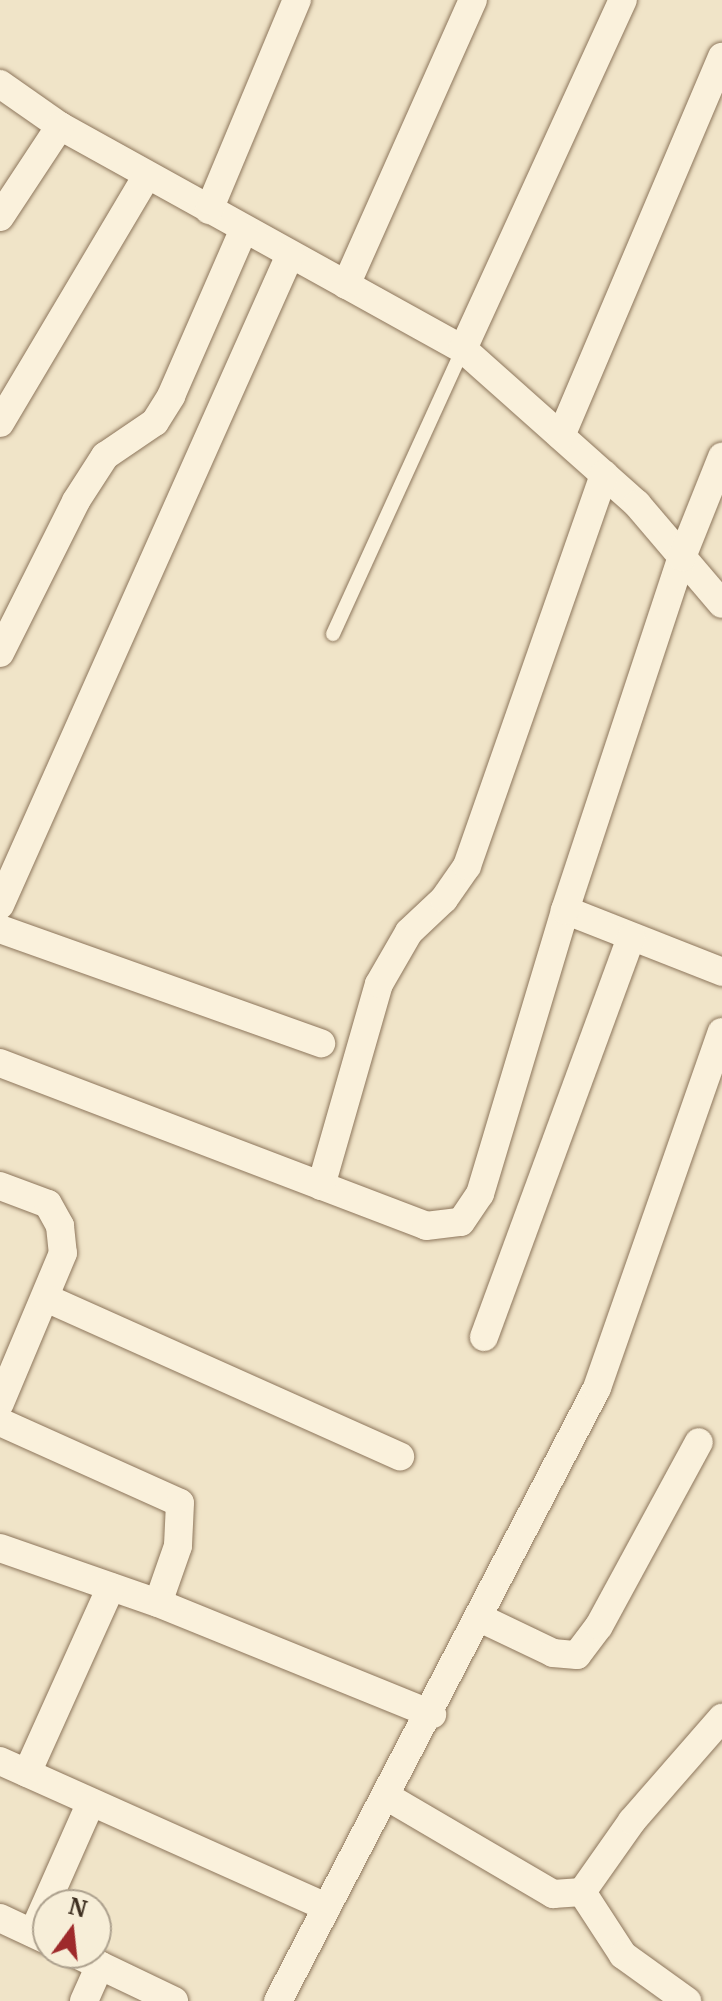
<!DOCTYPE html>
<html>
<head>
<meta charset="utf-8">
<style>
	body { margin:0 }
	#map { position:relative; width:722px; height:2001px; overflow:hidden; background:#f0e4c8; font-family:Merriweather,serif }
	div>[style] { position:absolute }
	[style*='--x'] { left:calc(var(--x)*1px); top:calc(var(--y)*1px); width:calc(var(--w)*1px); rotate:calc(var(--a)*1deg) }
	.roads { filter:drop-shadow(0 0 2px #8d765c) drop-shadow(0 0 2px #8d765c) }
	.service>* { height:14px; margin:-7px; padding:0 7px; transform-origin:7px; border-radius:7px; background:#faf1dc }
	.minor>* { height:28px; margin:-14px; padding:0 14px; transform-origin:14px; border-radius:14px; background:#faf1dc }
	span { translate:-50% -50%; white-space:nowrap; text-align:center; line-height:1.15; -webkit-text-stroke:6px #f7eed8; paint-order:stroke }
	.north { position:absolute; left:32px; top:1889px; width:80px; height:80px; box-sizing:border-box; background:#f7eed8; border:2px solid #ada18e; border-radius:50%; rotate:15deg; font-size:22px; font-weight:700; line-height:32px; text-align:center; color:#3d2e20 }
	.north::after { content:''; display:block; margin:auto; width:28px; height:36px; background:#9e2a2b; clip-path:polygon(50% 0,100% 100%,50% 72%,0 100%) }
</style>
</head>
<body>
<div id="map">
	<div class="roads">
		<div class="service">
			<i style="--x:333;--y:634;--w:313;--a:-65.5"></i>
		</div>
		<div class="minor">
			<i style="--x:0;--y:84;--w:73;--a:35"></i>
			<i style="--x:60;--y:126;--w:461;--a:29"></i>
			<i style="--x:463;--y:349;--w:233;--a:41.7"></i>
			<i style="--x:637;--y:504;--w:131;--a:49.6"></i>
			<i style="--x:209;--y:210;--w:228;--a:-67.3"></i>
			<i style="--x:0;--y:217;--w:109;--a:-56.6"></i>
			<i style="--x:346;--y:285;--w:312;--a:-66"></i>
			<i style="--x:463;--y:349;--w:384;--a:-65.4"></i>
			<i style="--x:0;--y:423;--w:288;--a:-59.3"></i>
			<i style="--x:561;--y:436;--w:412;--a:-67"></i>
			<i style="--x:0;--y:653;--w:170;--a:-63.4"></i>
			<i style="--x:76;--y:501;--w:54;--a:-57.2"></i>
			<i style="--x:105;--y:456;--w:60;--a:-34.2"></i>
			<i style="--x:155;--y:422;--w:31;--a:-58"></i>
			<i style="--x:171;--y:396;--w:182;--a:-66.4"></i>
			<i style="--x:0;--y:905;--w:712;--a:-65.96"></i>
			<i style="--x:565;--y:910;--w:169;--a:21.5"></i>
			<i style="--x:0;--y:929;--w:341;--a:19.6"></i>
			<i style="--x:0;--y:1063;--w:456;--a:20.9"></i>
			<i style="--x:426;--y:1226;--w:35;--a:-7"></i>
			<i style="--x:461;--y:1222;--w:34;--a:-56"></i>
			<i style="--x:480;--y:1194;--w:296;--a:-73.3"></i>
			<i style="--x:565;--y:910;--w:372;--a:-71.7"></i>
			<i style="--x:682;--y:557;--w:108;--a:-68.2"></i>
			<i style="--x:0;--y:1186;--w:51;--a:20.6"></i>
			<i style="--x:48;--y:1204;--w:25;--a:61"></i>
			<i style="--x:60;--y:1226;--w:27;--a:84"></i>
			<i style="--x:63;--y:1253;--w:163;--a:112.8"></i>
			<i style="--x:321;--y:1186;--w:210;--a:-74"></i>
			<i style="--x:379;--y:984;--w:60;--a:-60"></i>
			<i style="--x:409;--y:932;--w:48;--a:-43.3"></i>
			<i style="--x:444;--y:899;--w:40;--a:-55.1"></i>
			<i style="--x:467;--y:866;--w:415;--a:-70.7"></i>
			<i style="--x:46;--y:1298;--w:388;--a:24.1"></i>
			<i style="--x:484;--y:1337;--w:426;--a:-69.8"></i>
			<i style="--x:0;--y:1422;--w:197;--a:24.2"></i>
			<i style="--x:180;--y:1503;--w:43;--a:92.7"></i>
			<i style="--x:178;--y:1546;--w:60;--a:109.3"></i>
			<i style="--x:0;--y:1548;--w:167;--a:19.2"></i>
			<i style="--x:158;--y:1603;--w:296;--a:22.1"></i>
			<i style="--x:480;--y:1618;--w:81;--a:25.6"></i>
			<i style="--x:553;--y:1653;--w:24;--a:5"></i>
			<i style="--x:577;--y:1655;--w:36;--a:-53"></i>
			<i style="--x:599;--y:1626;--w:209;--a:-61.5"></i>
			<i style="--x:0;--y:1761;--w:358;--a:24.1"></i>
			<i style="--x:27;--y:1773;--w:204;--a:-65.7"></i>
			<i style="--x:386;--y:1796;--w:194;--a:30.4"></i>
			<i style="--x:553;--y:1894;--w:29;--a:-4"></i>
			<i style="--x:582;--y:1892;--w:87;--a:-54.8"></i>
			<i style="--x:632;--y:1821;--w:137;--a:-48.9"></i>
			<i style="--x:582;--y:1892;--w:75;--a:56.9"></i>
			<i style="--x:623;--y:1955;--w:79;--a:35.7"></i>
			<i style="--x:0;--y:1918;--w:52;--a:25.1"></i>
			<i style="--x:33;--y:1933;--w:143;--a:-66.1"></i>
			<i style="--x:74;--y:1953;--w:111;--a:25.6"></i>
			<i style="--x:84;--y:2001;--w:39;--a:-66"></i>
			<i style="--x:278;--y:2001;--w:691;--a:-62.51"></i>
			<i style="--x:597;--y:1388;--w:377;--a:-70.7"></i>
		</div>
	</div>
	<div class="north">N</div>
</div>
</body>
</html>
